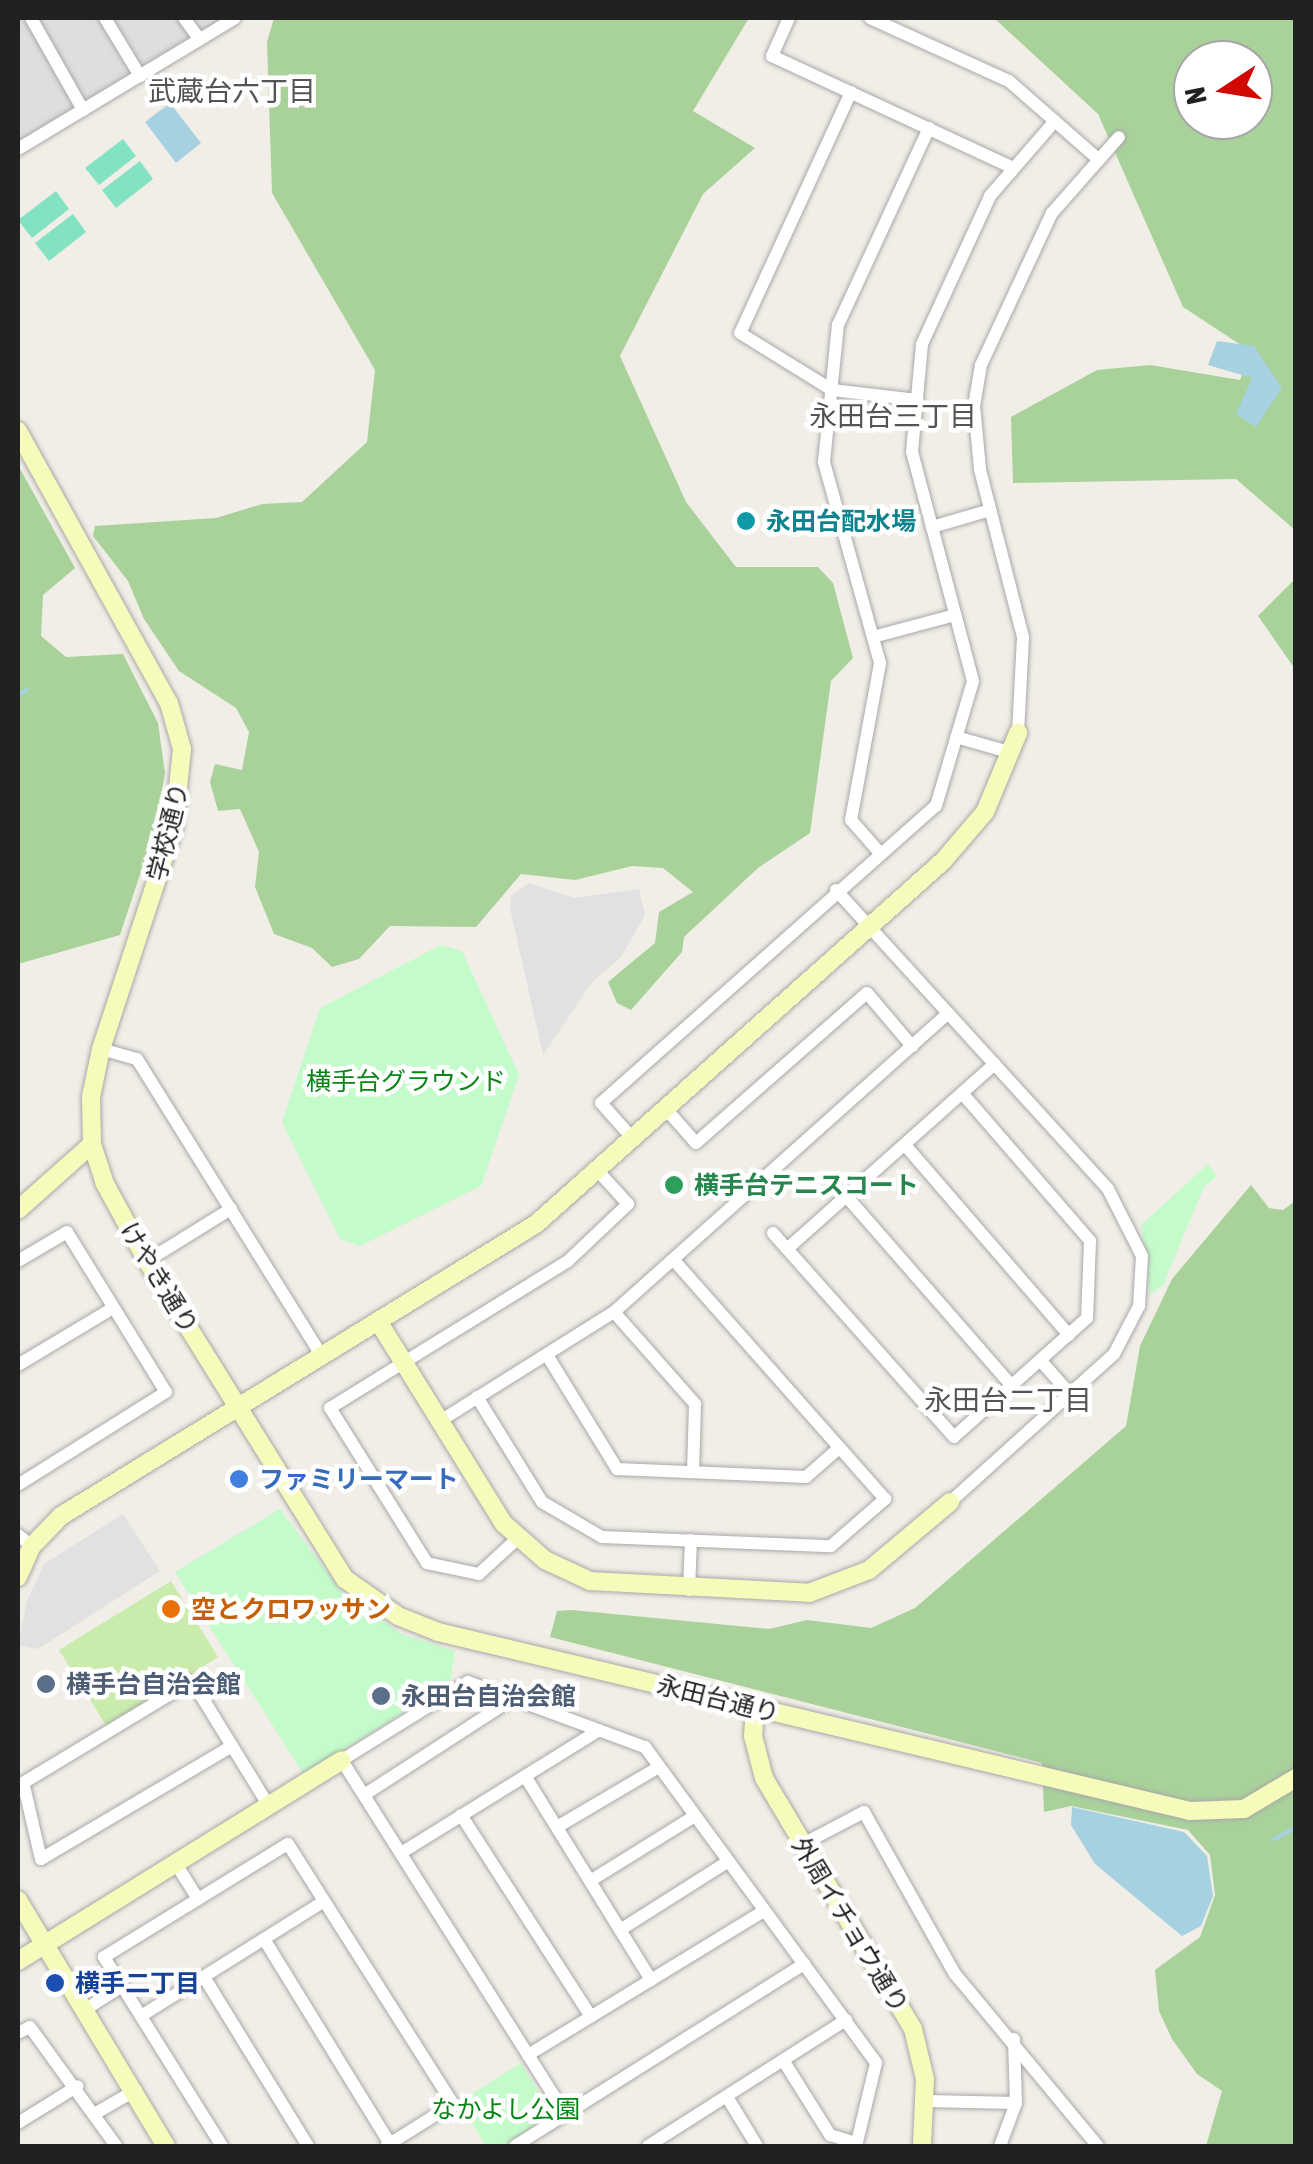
<!DOCTYPE html>
<html>
<head>
<meta charset="utf-8">
<style>
	body { margin:0 }
	#map { position:relative; width:1313px; height:2164px; overflow:hidden; background:#f1eee7; font-family:"Asap Condensed","Noto Sans JP",sans-serif }
	div>[style] { position:absolute }
	[style*='--x'] { left:calc(var(--x)*1px); top:calc(var(--y)*1px); width:calc(var(--w)*1px); rotate:calc(var(--a)*1deg) }
	.residential>* { inset:0; background:#dfdede }
	.grass>* { inset:0; background:#c9ecac }
	.forest>* { inset:0; background:#a9d29b }
	.park>* { inset:0; background:#c4fbcb }
	.pitch>* { inset:0; background:#83e2c1 }
	.parking>* { inset:0; background:#e1e1e1 }
	.water>* { inset:0; background:#a6d1e0 }
	.stream>* { height:4px; margin:-2px; padding:0 2px; transform-origin:2px; border-radius:2px; background:#a6d1e0 }
	.roads { filter:drop-shadow(0 0 2px #a8a8a8) drop-shadow(0 0 2px #a8a8a8) }
	.street>* { height:12px; margin:-6px; padding:0 6px; transform-origin:6px; border-radius:6px; background:#fff }
	.secondary>* { height:18px; margin:-9px; padding:0 9px; transform-origin:9px; border-radius:9px; background:#f6fbbb }
	.dots>* { width:28px; height:28px; translate:-50% -50%; box-sizing:border-box; border:5px solid #fff; border-radius:50% }
	span { translate:-50% -50%; white-space:nowrap; text-align:center; line-height:1.15; -webkit-text-stroke:9px #fff; paint-order:stroke }
	.culture-label { font-size:25px; color:#0d838f; font-weight:700 }
	.left { translate:0 -50%; text-align:left }
	.street-label { font-size:25px; color:#212121 }
	.park-label { font-size:25px; color:#098518 }
	.leisure-label { font-size:25px; color:#27864d; font-weight:700 }
	.shop-label { font-size:25px; color:#366cbe; font-weight:700 }
	.food-label { font-size:25px; color:#c56008; font-weight:700 }
	.service-label { font-size:25px; color:#4e5e75; font-weight:700 }
	.transit-label { font-size:25px; color:#164399; font-weight:700 }
	.neighbourhood-label { font-size:28px; color:#545454 }
	.frame { position:absolute; inset:0; border:20px solid #212121; pointer-events:none }
	.north { position:absolute; left:1173px; top:40px; width:100px; height:100px; box-sizing:border-box; background:#fff; border:2px solid #a6a6a6; border-radius:50%; rotate:258deg; font-size:28px; font-weight:700; line-height:40px; text-align:center; color:#212121 }
	.north::after { content:''; display:block; margin:auto; width:35px; height:45px; background:#d10800; clip-path:polygon(50% 0,100% 100%,50% 72%,0 100%) }
</style>
</head>
<body>
<div id="map">
	<div class="residential">
		<i style="clip-path:polygon(18px 18px,235px 18px,18px 149px)"></i>
	</div>
	<div class="grass">
		<i style="clip-path:polygon(171px 1581px,218px 1657px,107px 1727px,59px 1650px)"></i>
	</div>
	<div class="forest">
		<i style="clip-path:polygon(274px 18px,749px 18px,693px 111px,755px 148px,703px 194px,620px 356px,686px 502px,736px 567px,818px 567px,833px 583px,853px 658px,831px 681px,810px 833px,758px 868px,684px 937px,682px 952px,631px 1010px,617px 1003px,608px 982px,655px 943px,659px 912px,693px 892px,663px 868px,632px 866px,575px 880px,521px 874px,476px 927px,390px 926px,359px 959px,332px 967px,312px 948px,274px 934px,255px 887px,259px 852px,240px 809px,218px 811px,210px 782px,215px 764px,242px 770px,249px 732px,236px 708px,179px 671px,144px 619px,128px 581px,93px 536px,95px 526px,216px 518px,262px 504px,302px 502px,367px 442px,375px 370px,272px 193px,267px 42px)"></i>
		<i style="clip-path:polygon(evenodd,994px 18px,1295px 18px,1295px 530px,1236px 479px,1013px 483px,1011px 417px,1097px 370px,1150px 365px,1240px 380px,1250px 351px,1183px 307px,1098px 114px,994px 18px,1193px 60px,1253px 60px,1253px 120px,1193px 120px,1193px 60px)"></i>
		<i style="clip-path:polygon(18px 465px,75px 568px,43px 595px,41px 636px,66px 657px,123px 654px,158px 723px,165px 773px,155px 829px,120px 935px,18px 964px)"></i>
		<i style="clip-path:polygon(1295px 579px,1295px 669px,1258px 616px)"></i>
		<i style="clip-path:polygon(1251px 1185px,1269px 1208px,1283px 1210px,1295px 1201px,1295px 2146px,1206px 2146px,1222px 2091px,1197px 2074px,1172px 2039px,1159px 2011px,1155px 1970px,1200px 1937px,1215px 1895px,1210px 1855px,1188px 1830px,1071px 1806px,1044px 1812px,1042px 1763px,550px 1637px,557px 1611px,572px 1610px,769px 1629px,807px 1620px,871px 1628px,915px 1608px,1126px 1426px,1140px 1346px,1172px 1279px)"></i>
	</div>
	<div class="park">
		<i style="clip-path:polygon(441px 945px,462px 951px,519px 1075px,481px 1186px,360px 1246px,340px 1239px,282px 1122px,320px 1008px)"></i>
		<i style="clip-path:polygon(1208px 1164px,1217px 1176px,1204px 1187px,1163px 1285px,1150px 1295px,1141px 1225px)"></i>
		<i style="clip-path:polygon(280px 1509px,344px 1595px,402px 1634px,455px 1651px,450px 1683px,304px 1775px,175px 1572px)"></i>
		<i style="clip-path:polygon(521px 2063px,553px 2115px,502px 2146px,486px 2146px,459px 2102px)"></i>
	</div>
	<div class="pitch">
		<i style="clip-path:polygon(123px 139px,136px 156px,99px 185px,85px 168px)"></i>
		<i style="clip-path:polygon(140px 161px,153px 179px,116px 208px,102px 190px)"></i>
		<i style="clip-path:polygon(56px 191px,69px 209px,32px 238px,18px 220px)"></i>
		<i style="clip-path:polygon(73px 214px,86px 232px,49px 261px,35px 243px)"></i>
	</div>
	<div class="parking">
		<i style="clip-path:polygon(529px 883px,574px 898px,639px 889px,645px 915px,621px 957px,592px 982px,543px 1055px,510px 908px,511px 896px)"></i>
		<i style="clip-path:polygon(123px 1514px,160px 1571px,38px 1649px,18px 1645px,27px 1601px,44px 1564px)"></i>
	</div>
	<div class="water">
		<i style="clip-path:polygon(170px 103px,201px 143px,176px 163px,145px 122px)"></i>
		<i style="clip-path:polygon(1217px 341px,1254px 346px,1282px 388px,1256px 427px,1236px 414px,1252px 378px,1208px 365px)"></i>
		<i style="clip-path:polygon(1072px 1807px,1184px 1832px,1207px 1856px,1213px 1896px,1201px 1926px,1182px 1936px,1095px 1864px,1071px 1825px)"></i>
	</div>
	<div class="stream">
		<i style="--x:18;--y:695;--w:10;--a:-29"></i>
		<i style="--x:1274;--y:1839;--w:25;--a:-27"></i>
	</div>
	<div class="roads">
		<div class="street">
			<i style="--x:31;--y:18;--w:106;--a:60.5"></i>
			<i style="--x:105;--y:18;--w:68;--a:58.9"></i>
			<i style="--x:184;--y:18;--w:26;--a:54"></i>
			<i style="--x:789;--y:18;--w:42;--a:114.1"></i>
			<i style="--x:772;--y:56;--w:266;--a:24.9"></i>
			<i style="--x:870;--y:18;--w:153;--a:24.4"></i>
			<i style="--x:1009;--y:81;--w:118;--a:41.2"></i>
			<i style="--x:851;--y:92;--w:265;--a:114.7"></i>
			<i style="--x:740;--y:333;--w:108;--a:31.8"></i>
			<i style="--x:832;--y:390;--w:86;--a:6.7"></i>
			<i style="--x:18;--y:149;--w:253;--a:-31.1"></i>
			<i style="--x:932;--y:527;--w:60;--a:-16.3"></i>
			<i style="--x:873;--y:637;--w:85;--a:-15"></i>
			<i style="--x:1018;--y:733;--w:96;--a:-87"></i>
			<i style="--x:1023;--y:637;--w:173;--a:-104.4"></i>
			<i style="--x:980;--y:469;--w:63;--a:-95.4"></i>
			<i style="--x:974;--y:406;--w:42;--a:-80.3"></i>
			<i style="--x:981;--y:365;--w:168;--a:-65"></i>
			<i style="--x:1052;--y:213;--w:101;--a:-48.6"></i>
			<i style="--x:956;--y:737;--w:58;--a:15.9"></i>
			<i style="--x:880;--y:853;--w:44;--a:-131.3"></i>
			<i style="--x:851;--y:820;--w:160;--a:-79.5"></i>
			<i style="--x:880;--y:663;--w:209;--a:-105.6"></i>
			<i style="--x:824;--y:462;--w:138;--a:-84.2"></i>
			<i style="--x:838;--y:325;--w:217;--a:-65.2"></i>
			<i style="--x:836;--y:890;--w:404;--a:47.7"></i>
			<i style="--x:1108;--y:1189;--w:75;--a:63.1"></i>
			<i style="--x:1142;--y:1256;--w:50;--a:93.4"></i>
			<i style="--x:1139;--y:1306;--w:54;--a:117.5"></i>
			<i style="--x:1114;--y:1354;--w:221;--a:137.9"></i>
			<i style="--x:101;--y:1049;--w:37;--a:16"></i>
			<i style="--x:137;--y:1059;--w:350;--a:58.1"></i>
			<i style="--x:962;--y:1093;--w:196;--a:49.1"></i>
			<i style="--x:1090;--y:1241;--w:77;--a:92.2"></i>
			<i style="--x:1087;--y:1318;--w:178;--a:138.2"></i>
			<i style="--x:954;--y:1437;--w:251;--a:-131.6"></i>
			<i style="--x:787;--y:1249;--w:278;--a:-41.7"></i>
			<i style="--x:666;--y:1109;--w:45;--a:48.6"></i>
			<i style="--x:696;--y:1143;--w:227;--a:-41.3"></i>
			<i style="--x:867;--y:993;--w:70;--a:49.7"></i>
			<i style="--x:633;--y:1139;--w:48;--a:-131.6"></i>
			<i style="--x:601;--y:1103;--w:448;--a:-41.6"></i>
			<i style="--x:936;--y:806;--w:130;--a:-73.5"></i>
			<i style="--x:973;--y:681;--w:237;--a:-104.9"></i>
			<i style="--x:912;--y:452;--w:108;--a:-84.7"></i>
			<i style="--x:922;--y:344;--w:163;--a:-65.3"></i>
			<i style="--x:990;--y:196;--w:99;--a:-49.1"></i>
			<i style="--x:905;--y:1145;--w:251;--a:49.2"></i>
			<i style="--x:847;--y:1197;--w:251;--a:48.9"></i>
			<i style="--x:773;--y:1233;--w:21;--a:49"></i>
			<i style="--x:18;--y:1261;--w:57;--a:-30.6"></i>
			<i style="--x:67;--y:1232;--w:188;--a:58.3"></i>
			<i style="--x:166;--y:1392;--w:175;--a:147.9"></i>
			<i style="--x:147;--y:1261;--w:99;--a:-31.8"></i>
			<i style="--x:614;--y:1312;--w:123;--a:48.6"></i>
			<i style="--x:695;--y:1404;--w:68;--a:91.7"></i>
			<i style="--x:547;--y:1355;--w:134;--a:58.4"></i>
			<i style="--x:617;--y:1469;--w:189;--a:2.4"></i>
			<i style="--x:806;--y:1477;--w:44;--a:-41.3"></i>
			<i style="--x:1041;--y:1361;--w:44;--a:48.7"></i>
			<i style="--x:18;--y:1365;--w:111;--a:-31"></i>
			<i style="--x:477;--y:1397;--w:123;--a:58.2"></i>
			<i style="--x:542;--y:1502;--w:69;--a:30.3"></i>
			<i style="--x:602;--y:1537;--w:229;--a:2.3"></i>
			<i style="--x:831;--y:1546;--w:72;--a:-41"></i>
			<i style="--x:885;--y:1499;--w:320;--a:-131.5"></i>
			<i style="--x:440;--y:1421;--w:205;--a:-32.1"></i>
			<i style="--x:614;--y:1312;--w:448;--a:-41.8"></i>
			<i style="--x:18;--y:1535;--w:18;--a:38"></i>
			<i style="--x:517;--y:1539;--w:52;--a:137.4"></i>
			<i style="--x:479;--y:1574;--w:53;--a:-168.1"></i>
			<i style="--x:427;--y:1563;--w:183;--a:-122"></i>
			<i style="--x:330;--y:1408;--w:280;--a:-31.7"></i>
			<i style="--x:568;--y:1261;--w:83;--a:-43.5"></i>
			<i style="--x:628;--y:1204;--w:45;--a:-132.3"></i>
			<i style="--x:689;--y:1590;--w:50;--a:-87.7"></i>
			<i style="--x:525;--y:1776;--w:240;--a:58.3"></i>
			<i style="--x:18;--y:1786;--w:203;--a:-31.1"></i>
			<i style="--x:192;--y:1681;--w:147;--a:58.4"></i>
			<i style="--x:24;--y:1786;--w:75;--a:76.9"></i>
			<i style="--x:41;--y:1859;--w:222;--a:-30.6"></i>
			<i style="--x:364;--y:1795;--w:179;--a:-32.9"></i>
			<i style="--x:461;--y:1815;--w:240;--a:57.2"></i>
			<i style="--x:557;--y:1827;--w:118;--a:-30.5"></i>
			<i style="--x:803;--y:1844;--w:69;--a:-27.7"></i>
			<i style="--x:864;--y:1812;--w:186;--a:60.7"></i>
			<i style="--x:955;--y:1974;--w:224;--a:50.3"></i>
			<i style="--x:401;--y:1853;--w:233;--a:-31.8"></i>
			<i style="--x:176;--y:1864;--w:41;--a:57.8"></i>
			<i style="--x:590;--y:1881;--w:123;--a:-31.8"></i>
			<i style="--x:620;--y:1930;--w:127;--a:-32.4"></i>
			<i style="--x:264;--y:1939;--w:241;--a:58.4"></i>
			<i style="--x:204;--y:1977;--w:198;--a:58.4"></i>
			<i style="--x:86;--y:2009;--w:43;--a:-32.6"></i>
			<i style="--x:141;--y:2016;--w:216;--a:-32.1"></i>
			<i style="--x:18;--y:2033;--w:13;--a:-27"></i>
			<i style="--x:30;--y:2027;--w:147;--a:54.1"></i>
			<i style="--x:528;--y:2055;--w:276;--a:-31.4"></i>
			<i style="--x:783;--y:2060;--w:89;--a:57.9"></i>
			<i style="--x:830;--y:2135;--w:28;--a:17"></i>
			<i style="--x:727;--y:2097;--w:57;--a:58.5"></i>
			<i style="--x:926;--y:2101;--w:90;--a:1.3"></i>
			<i style="--x:96;--y:2113;--w:46;--a:-29.9"></i>
			<i style="--x:566;--y:2115;--w:420;--a:-122.3"></i>
			<i style="--x:342;--y:1760;--w:148;--a:-31.8"></i>
			<i style="--x:468;--y:1682;--w:189;--a:20.2"></i>
			<i style="--x:645;--y:1747;--w:391;--a:53.8"></i>
			<i style="--x:876;--y:2063;--w:85;--a:103.5"></i>
			<i style="--x:18;--y:2123;--w:70;--a:-31.7"></i>
			<i style="--x:222;--y:2146;--w:223;--a:-122"></i>
			<i style="--x:104;--y:1957;--w:216;--a:-31.6"></i>
			<i style="--x:288;--y:1844;--w:308;--a:57.6"></i>
			<i style="--x:453;--y:2104;--w:79;--a:147.9"></i>
			<i style="--x:515;--y:2146;--w:342;--a:-32.2"></i>
			<i style="--x:648;--y:2146;--w:235;--a:-32.5"></i>
			<i style="--x:1000;--y:2146;--w:46;--a:-69.6"></i>
			<i style="--x:1016;--y:2103;--w:64;--a:-91.8"></i>
		</div>
		<div class="secondary">
			<i style="--x:18;--y:431;--w:311;--a:61"></i>
			<i style="--x:169;--y:703;--w:48;--a:74.2"></i>
			<i style="--x:182;--y:749;--w:78;--a:95.9"></i>
			<i style="--x:174;--y:827;--w:234;--a:108.2"></i>
			<i style="--x:101;--y:1049;--w:49;--a:101.8"></i>
			<i style="--x:91;--y:1097;--w:47;--a:88.8"></i>
			<i style="--x:92;--y:1144;--w:40;--a:72"></i>
			<i style="--x:104;--y:1182;--w:90;--a:61.4"></i>
			<i style="--x:147;--y:1261;--w:375;--a:58.1"></i>
			<i style="--x:345;--y:1579;--w:65;--a:34.9"></i>
			<i style="--x:398;--y:1616;--w:43;--a:21.8"></i>
			<i style="--x:438;--y:1632;--w:773;--a:13.39"></i>
			<i style="--x:1190;--y:1811;--w:54;--a:-2.1"></i>
			<i style="--x:1244;--y:1809;--w:61;--a:-30.8"></i>
			<i style="--x:18;--y:1210;--w:99;--a:-41.7"></i>
			<i style="--x:378;--y:1321;--w:239;--a:58.2"></i>
			<i style="--x:504;--y:1524;--w:55;--a:41.3"></i>
			<i style="--x:545;--y:1560;--w:50;--a:25"></i>
			<i style="--x:590;--y:1581;--w:219;--a:3.1"></i>
			<i style="--x:809;--y:1593;--w:64;--a:-21"></i>
			<i style="--x:869;--y:1570;--w:106;--a:-40"></i>
			<i style="--x:18;--y:1577;--w:34;--a:-66"></i>
			<i style="--x:32;--y:1546;--w:42;--a:-46"></i>
			<i style="--x:61;--y:1516;--w:558;--a:-31.58"></i>
			<i style="--x:536;--y:1224;--w:545;--a:-41.73"></i>
			<i style="--x:943;--y:861;--w:65;--a:-49.4"></i>
			<i style="--x:985;--y:812;--w:86;--a:-67.3"></i>
			<i style="--x:755;--y:1708;--w:28;--a:94"></i>
			<i style="--x:753;--y:1736;--w:43;--a:75.3"></i>
			<i style="--x:764;--y:1778;--w:292;--a:59.3"></i>
			<i style="--x:913;--y:2029;--w:51;--a:76.5"></i>
			<i style="--x:925;--y:2079;--w:67;--a:92.6"></i>
			<i style="--x:18;--y:1900;--w:287;--a:59"></i>
			<i style="--x:18;--y:1961;--w:381;--a:-31.8"></i>
		</div>
	</div>
	<div class="dots">
		<i style="left:746px;top:521px;background:#0f9aa8"></i>
		<i style="left:674px;top:1185px;background:#2e9e5b"></i>
		<i style="left:239px;top:1479px;background:#3f7fe0"></i>
		<i style="left:171px;top:1609px;background:#e8710a"></i>
		<i style="left:46px;top:1684px;background:#5c6f8a"></i>
		<i style="left:381px;top:1696px;background:#5c6f8a"></i>
		<i style="left:55px;top:1983px;background:#1a4fb4"></i>
	</div>
	<div class="culture-label">
		<span class="left" style="left:766px;top:521px">永田台配水場</span>
	</div>
	<div class="street-label">
		<span style="left:168px;top:832px;rotate:-76deg">学校通り</span>
		<span style="left:159px;top:1278px;rotate:59deg">けやき通り</span>
		<span style="left:718px;top:1699px;rotate:14deg">永田台通り</span>
		<span style="left:850px;top:1925px;rotate:59deg">外周イチョウ通り</span>
	</div>
	<div class="park-label">
		<span style="left:406px;top:1081px">横手台グラウンド</span>
		<span style="left:506px;top:2109px">なかよし公園</span>
	</div>
	<div class="leisure-label">
		<span class="left" style="left:694px;top:1185px">横手台テニスコート</span>
	</div>
	<div class="shop-label">
		<span class="left" style="left:259px;top:1479px">ファミリーマート</span>
	</div>
	<div class="food-label">
		<span class="left" style="left:191px;top:1609px">空とクロワッサン</span>
	</div>
	<div class="service-label">
		<span class="left" style="left:66px;top:1684px">横手台自治会館</span>
		<span class="left" style="left:401px;top:1696px">永田台自治会館</span>
	</div>
	<div class="transit-label">
		<span class="left" style="left:75px;top:1983px">横手二丁目</span>
	</div>
	<div class="neighbourhood-label">
		<span style="left:232px;top:91px">武蔵台六丁目</span>
		<span style="left:893px;top:416px">永田台三丁目</span>
		<span style="left:1008px;top:1400px">永田台二丁目</span>
	</div>
	<div class="frame"></div>
	<div class="north">N</div>
</div>
</body>
</html>
